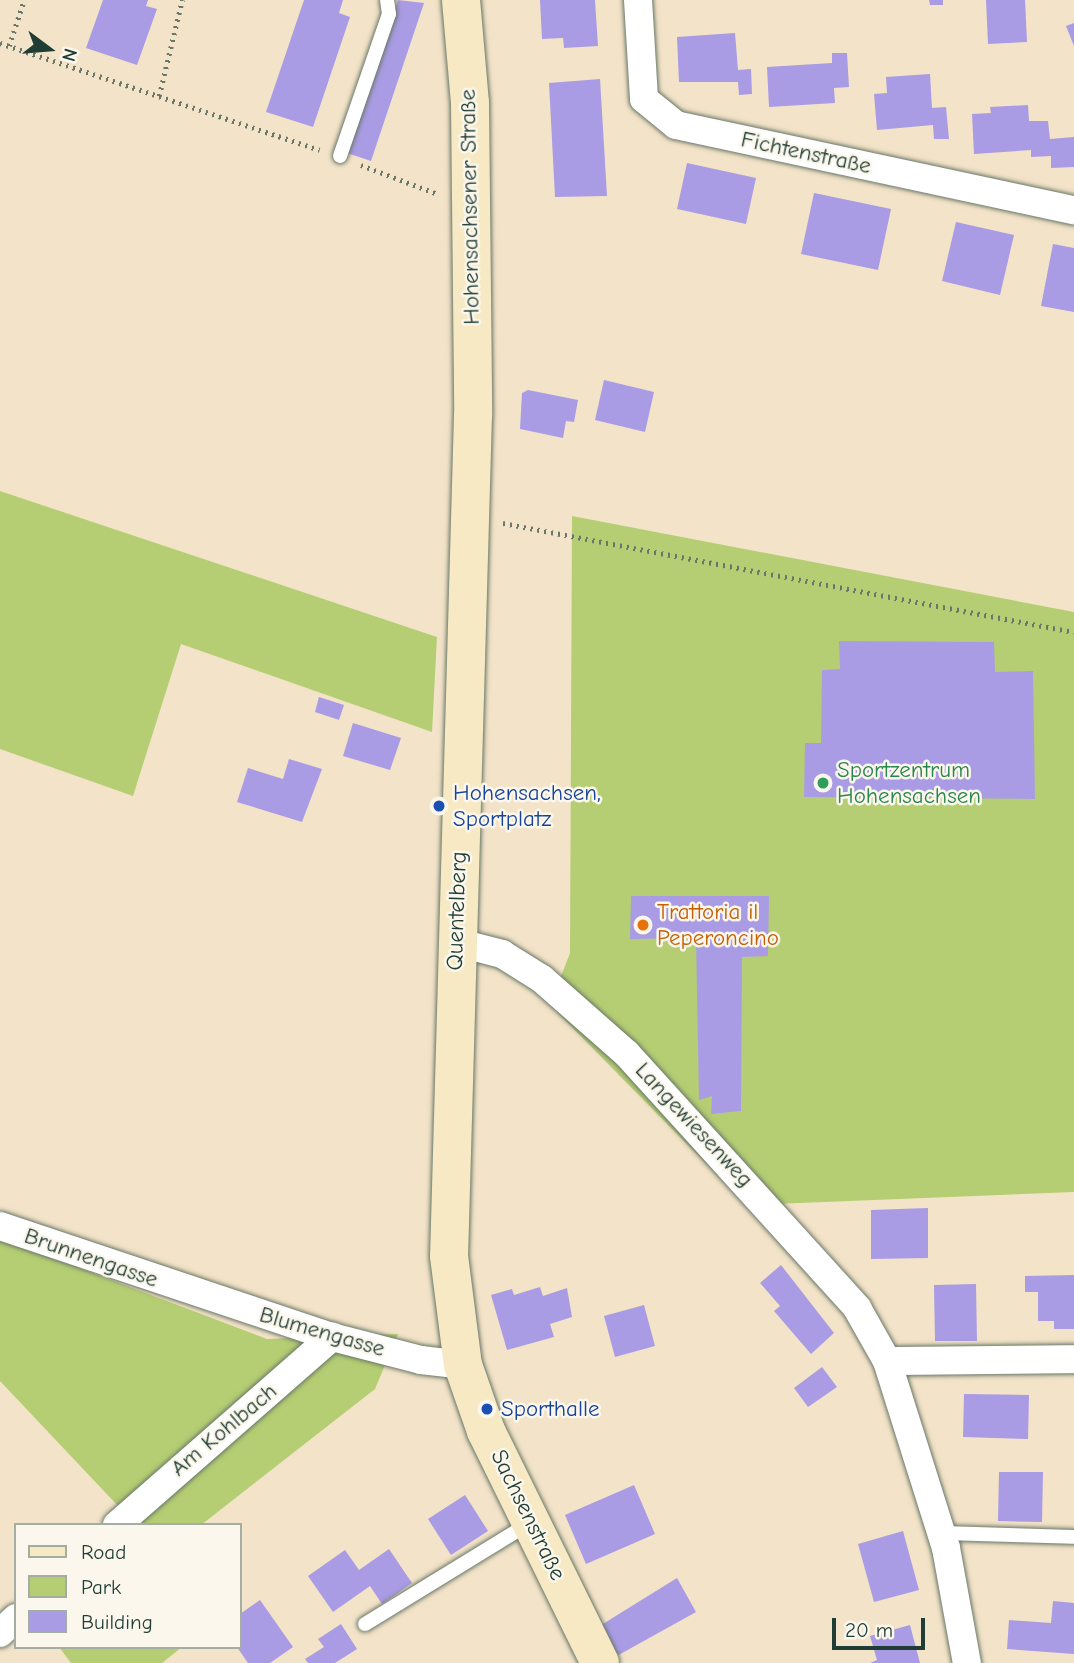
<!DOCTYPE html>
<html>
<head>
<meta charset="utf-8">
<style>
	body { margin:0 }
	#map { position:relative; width:1074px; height:1663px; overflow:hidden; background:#f3e3c8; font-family:"Comic Neue",sans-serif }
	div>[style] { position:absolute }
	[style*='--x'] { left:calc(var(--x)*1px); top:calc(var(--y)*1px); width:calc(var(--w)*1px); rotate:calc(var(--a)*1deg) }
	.green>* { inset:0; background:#b5ce73 }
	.building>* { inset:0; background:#a99ce4 }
	.path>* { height:4.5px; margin-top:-2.25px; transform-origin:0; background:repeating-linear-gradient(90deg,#697768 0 2px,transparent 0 7px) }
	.roads { filter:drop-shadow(0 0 2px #697768) drop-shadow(0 0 2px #697768) }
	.lane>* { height:14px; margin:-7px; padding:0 7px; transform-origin:7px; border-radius:7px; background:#fff }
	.street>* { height:28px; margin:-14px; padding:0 14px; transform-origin:14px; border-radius:14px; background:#fff }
	.secondary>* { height:38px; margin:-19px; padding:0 19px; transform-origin:19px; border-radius:19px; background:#f6e9c3 }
	.dots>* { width:19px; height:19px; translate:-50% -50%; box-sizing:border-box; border:4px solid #fbf7ec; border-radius:50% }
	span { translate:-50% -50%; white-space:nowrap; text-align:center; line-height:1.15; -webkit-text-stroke:5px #fbf7ec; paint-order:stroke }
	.street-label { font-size:23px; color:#1f3d34 }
	.leisure-label { font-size:23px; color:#27864d }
	.left { translate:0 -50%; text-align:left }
	.transit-label { font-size:23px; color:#164399 }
	.food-label { font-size:23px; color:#c56008 }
	.legend { position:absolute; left:14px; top:1523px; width:228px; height:126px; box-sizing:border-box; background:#fbf7ec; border:2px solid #a3ada2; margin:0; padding:9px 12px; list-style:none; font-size:21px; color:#1f3d34 }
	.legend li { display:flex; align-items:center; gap:14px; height:35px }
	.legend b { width:35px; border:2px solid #a3ada2 }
	.north { position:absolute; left:14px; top:14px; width:70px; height:70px; -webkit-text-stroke:5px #fbf7ec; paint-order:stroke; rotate:106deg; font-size:19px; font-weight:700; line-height:28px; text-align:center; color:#1f3d34 }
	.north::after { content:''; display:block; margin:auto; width:24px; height:32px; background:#1f3d34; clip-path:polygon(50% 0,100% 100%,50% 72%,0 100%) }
	.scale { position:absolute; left:832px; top:1618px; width:93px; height:32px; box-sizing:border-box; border:4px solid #1f3d34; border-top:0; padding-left:9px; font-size:21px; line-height:24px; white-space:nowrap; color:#1f3d34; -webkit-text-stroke:5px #fbf7ec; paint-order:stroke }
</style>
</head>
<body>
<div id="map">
	<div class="green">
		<i style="clip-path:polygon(0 491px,437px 637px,432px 732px,181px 644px,133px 796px,0 749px)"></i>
		<i style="clip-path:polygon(572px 516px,1074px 612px,1074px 1192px,747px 1205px,550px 1005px,570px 953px)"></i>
		<i style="clip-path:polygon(0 1238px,267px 1339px,398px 1334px,375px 1389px,201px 1525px,101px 1525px,119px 1507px,0 1381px)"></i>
		<i style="clip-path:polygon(59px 1647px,182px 1647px,162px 1663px,71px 1663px)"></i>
	</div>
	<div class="building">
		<i style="clip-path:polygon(103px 0,148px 0,146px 6px,157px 9px,137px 65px,86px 48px)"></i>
		<i style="clip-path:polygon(304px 0,343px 0,339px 13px,350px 17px,313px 127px,266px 112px)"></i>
		<i style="clip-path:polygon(398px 0,424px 3px,371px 161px,347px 153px)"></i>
		<i style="clip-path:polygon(540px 0,595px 0,598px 46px,564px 48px,563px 38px,542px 39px)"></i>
		<i style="clip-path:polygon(929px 0,943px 0,943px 5px,930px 5px)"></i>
		<i style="clip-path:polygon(986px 0,1025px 0,1027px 42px,988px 44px)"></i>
		<i style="clip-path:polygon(1074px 23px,1074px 46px,1066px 26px)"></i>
		<i style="clip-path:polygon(735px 33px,738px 70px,751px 69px,752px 94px,739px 95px,738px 82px,679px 82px,677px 37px)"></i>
		<i style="clip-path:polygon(832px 53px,847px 53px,849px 87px,834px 88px,835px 103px,769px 107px,767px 67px,832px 63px)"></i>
		<i style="clip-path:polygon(930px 74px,932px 108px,946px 107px,949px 139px,934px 139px,933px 125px,877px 130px,874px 94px,887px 93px,886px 77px)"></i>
		<i style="clip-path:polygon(600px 79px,607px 196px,555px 197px,549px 83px)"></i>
		<i style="clip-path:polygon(1028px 105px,1029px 121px,1048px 121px,1050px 139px,1074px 137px,1074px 167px,1051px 168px,1051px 156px,1031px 157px,1031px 150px,974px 154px,972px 114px,991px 113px,990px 107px)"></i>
		<i style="clip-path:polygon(687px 163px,756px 178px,746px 224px,677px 209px)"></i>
		<i style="clip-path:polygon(814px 193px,891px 209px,878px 270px,801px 254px)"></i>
		<i style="clip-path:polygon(956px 222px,1014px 235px,1000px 295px,942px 281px)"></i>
		<i style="clip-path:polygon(1053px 244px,1074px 248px,1074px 312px,1041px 306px)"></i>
		<i style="clip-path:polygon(604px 380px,654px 392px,645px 432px,595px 420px)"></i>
		<i style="clip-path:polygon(528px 390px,578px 400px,574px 422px,566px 421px,563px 438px,520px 429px,522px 393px)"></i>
		<i style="clip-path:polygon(839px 641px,994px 642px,995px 672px,1033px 671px,1035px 799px,804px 797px,805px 743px,821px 743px,822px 670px,840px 669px)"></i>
		<i style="clip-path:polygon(319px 697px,344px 705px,339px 720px,315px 712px)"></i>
		<i style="clip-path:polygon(353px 723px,401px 738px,390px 770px,343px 756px)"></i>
		<i style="clip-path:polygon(289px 759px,322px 769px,302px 822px,237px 802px,248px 768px,283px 779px)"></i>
		<i style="clip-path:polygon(631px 896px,769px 896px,768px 956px,742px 957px,741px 1111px,711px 1114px,712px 1096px,699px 1100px,696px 938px,630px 939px)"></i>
		<i style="clip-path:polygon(928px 1208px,928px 1258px,871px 1259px,871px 1210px)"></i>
		<i style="clip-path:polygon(781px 1265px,834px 1333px,811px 1354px,774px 1311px,780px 1306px,760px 1283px)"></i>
		<i style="clip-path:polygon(1074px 1275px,1074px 1329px,1054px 1329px,1054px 1321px,1038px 1321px,1038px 1292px,1025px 1292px,1025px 1276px)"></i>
		<i style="clip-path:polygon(976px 1284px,977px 1341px,935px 1341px,934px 1285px)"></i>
		<i style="clip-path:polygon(540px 1287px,543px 1296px,567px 1288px,572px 1317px,550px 1324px,554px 1337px,507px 1350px,491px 1295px,512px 1289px,514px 1295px)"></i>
		<i style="clip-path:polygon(644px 1305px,655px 1346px,615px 1357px,604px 1316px)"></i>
		<i style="clip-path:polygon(822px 1367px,837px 1387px,808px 1407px,794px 1388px)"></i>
		<i style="clip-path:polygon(964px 1394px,1029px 1395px,1028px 1439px,963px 1437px)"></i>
		<i style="clip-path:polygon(999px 1472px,1043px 1472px,1042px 1522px,998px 1521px)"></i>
		<i style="clip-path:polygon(634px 1485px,655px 1534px,586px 1564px,565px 1515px)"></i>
		<i style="clip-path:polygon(465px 1495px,488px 1531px,451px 1555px,428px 1519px)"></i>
		<i style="clip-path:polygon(903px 1531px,919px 1590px,874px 1602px,858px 1544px)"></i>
		<i style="clip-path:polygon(389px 1549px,412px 1583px,382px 1604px,370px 1586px,333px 1612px,308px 1576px,345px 1550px,359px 1570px)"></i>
		<i style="clip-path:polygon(677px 1578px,696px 1612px,615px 1657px,598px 1627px)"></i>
		<i style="clip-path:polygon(260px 1600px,293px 1647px,270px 1663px,248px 1663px,237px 1647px,240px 1614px)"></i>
		<i style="clip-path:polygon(1053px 1601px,1074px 1603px,1074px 1654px,1007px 1649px,1009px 1620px,1051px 1623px)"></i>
		<i style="clip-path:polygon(341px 1624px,357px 1649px,335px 1663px,308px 1663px,305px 1659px,324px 1647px,318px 1639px)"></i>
		<i style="clip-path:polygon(910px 1625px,920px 1663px,870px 1663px,877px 1660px,870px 1636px)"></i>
	</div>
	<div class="path">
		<i style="--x:0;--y:43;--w:337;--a:18.5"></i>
		<i style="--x:9;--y:46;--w:48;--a:-71.9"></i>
		<i style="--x:159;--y:96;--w:99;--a:-76.5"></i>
		<i style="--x:361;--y:165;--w:82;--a:20.6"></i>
		<i style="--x:503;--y:523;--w:581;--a:10.81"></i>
	</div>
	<div class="roads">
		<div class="lane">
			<i style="--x:340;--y:156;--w:150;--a:-71"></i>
			<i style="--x:389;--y:14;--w:14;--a:-98"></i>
			<i style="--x:942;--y:1533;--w:132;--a:1.7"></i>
			<i style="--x:365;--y:1624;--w:193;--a:-31.5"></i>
		</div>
		<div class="street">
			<i style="--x:638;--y:0;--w:99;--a:86.5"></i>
			<i style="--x:644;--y:99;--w:41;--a:39.1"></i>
			<i style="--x:676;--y:125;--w:407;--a:12.1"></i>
			<i style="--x:456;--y:942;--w:48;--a:14.6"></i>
			<i style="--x:502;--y:954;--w:47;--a:32"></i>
			<i style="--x:542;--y:979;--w:113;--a:41.4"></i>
			<i style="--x:627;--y:1054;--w:343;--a:47.8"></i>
			<i style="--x:857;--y:1308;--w:61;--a:60.5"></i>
			<i style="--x:887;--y:1361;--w:196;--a:72.5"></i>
			<i style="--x:946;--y:1548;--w:117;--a:79.7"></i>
			<i style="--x:0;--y:1226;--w:350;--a:18.5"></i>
			<i style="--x:332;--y:1337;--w:92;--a:14.5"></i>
			<i style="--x:421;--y:1360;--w:42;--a:6.8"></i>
			<i style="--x:887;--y:1361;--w:187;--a:-0.6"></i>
			<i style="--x:117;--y:1525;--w:286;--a:-41.2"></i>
			<i style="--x:0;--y:1633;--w:22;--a:-43"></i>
		</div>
		<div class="secondary">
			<i style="--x:461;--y:0;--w:103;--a:85"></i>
			<i style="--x:470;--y:103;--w:312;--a:89.4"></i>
			<i style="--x:473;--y:415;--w:841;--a:91.63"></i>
			<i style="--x:449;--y:1256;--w:110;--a:82.7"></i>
			<i style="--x:463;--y:1365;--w:70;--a:70.8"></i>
			<i style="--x:486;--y:1431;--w:258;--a:63.8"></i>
		</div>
	</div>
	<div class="dots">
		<i style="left:823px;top:783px;background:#2e9e5b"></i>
		<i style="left:439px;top:806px;background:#1a4fb4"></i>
		<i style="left:643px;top:925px;background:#e8710a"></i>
		<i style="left:487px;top:1409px;background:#1a4fb4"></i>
	</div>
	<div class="street-label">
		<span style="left:806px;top:153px;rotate:12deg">Fichtenstraße</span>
		<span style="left:470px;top:207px;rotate:-91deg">Hohensachsener Straße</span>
		<span style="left:457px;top:911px;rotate:-88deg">Quentelberg</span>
		<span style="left:694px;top:1125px;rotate:47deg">Langewiesenweg</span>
		<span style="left:91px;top:1258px;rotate:19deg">Brunnengasse</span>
		<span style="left:322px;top:1332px;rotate:16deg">Blumengasse</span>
		<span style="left:224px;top:1430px;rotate:-40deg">Am Kohlbach</span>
		<span style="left:528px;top:1515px;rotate:64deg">Sachsenstraße</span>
	</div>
	<div class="leisure-label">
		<span class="left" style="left:837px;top:783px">Sportzentrum<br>Hohensachsen</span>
	</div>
	<div class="transit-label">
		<span class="left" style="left:453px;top:806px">Hohensachsen,<br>Sportplatz</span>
		<span class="left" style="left:501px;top:1409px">Sporthalle</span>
	</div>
	<div class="food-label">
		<span class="left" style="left:657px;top:925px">Trattoria il<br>Peperoncino</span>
	</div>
	<ul class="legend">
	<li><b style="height:9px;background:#f6e9c3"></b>Road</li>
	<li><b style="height:19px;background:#b5ce73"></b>Park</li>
	<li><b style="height:19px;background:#a99ce4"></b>Building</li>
	</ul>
	<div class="north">N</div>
	<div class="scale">20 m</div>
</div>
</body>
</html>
